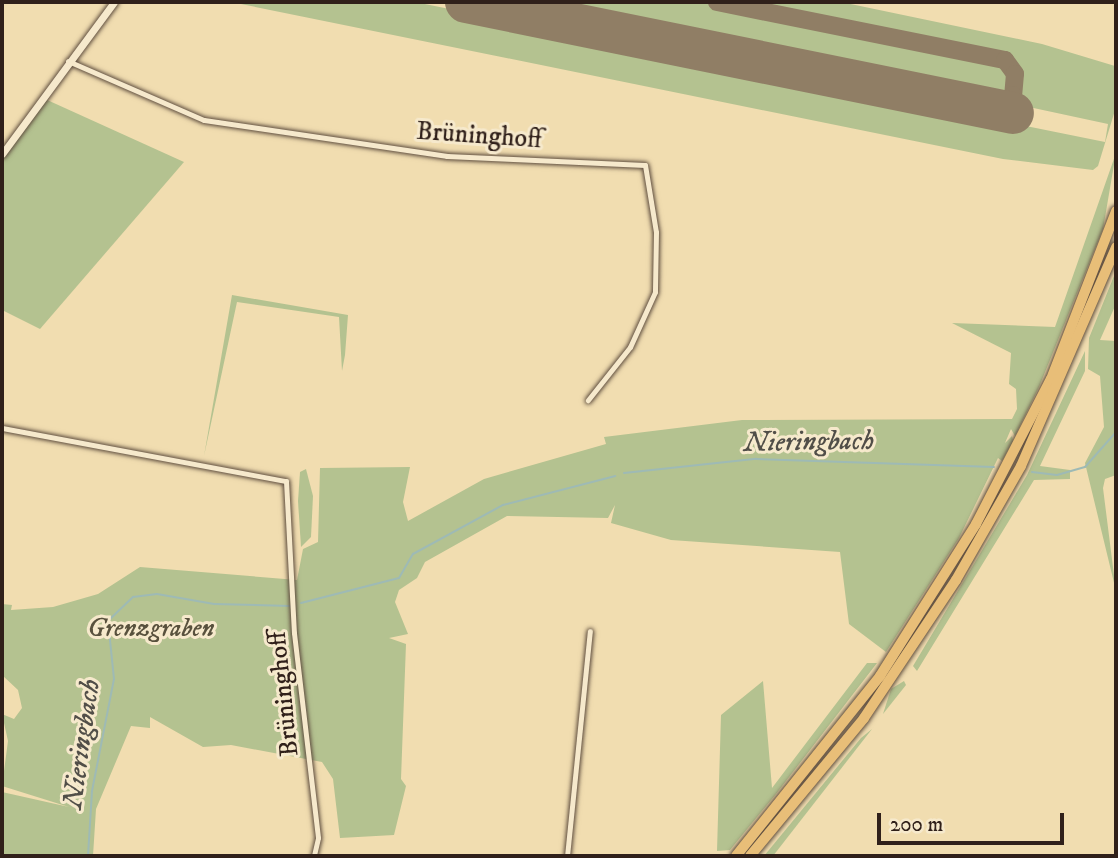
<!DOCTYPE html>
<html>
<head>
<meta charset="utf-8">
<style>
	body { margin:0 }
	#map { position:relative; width:1118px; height:858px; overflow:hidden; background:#f1ddb0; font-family:"IM FELL DW Pica",serif }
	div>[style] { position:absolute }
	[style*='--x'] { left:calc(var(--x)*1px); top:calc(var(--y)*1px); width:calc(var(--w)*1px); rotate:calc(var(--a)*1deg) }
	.green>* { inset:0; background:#b4c290 }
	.stream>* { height:2px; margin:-1px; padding:0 1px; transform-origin:1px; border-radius:1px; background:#9ebab5 }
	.taxiway>* { height:18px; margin:-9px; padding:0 9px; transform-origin:9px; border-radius:9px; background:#907e65 }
	.runway>* { height:42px; margin:-21px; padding:0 21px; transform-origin:21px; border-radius:21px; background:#907e65 }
	.roads { filter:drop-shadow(0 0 2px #604f40) drop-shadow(0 0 2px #604f40) }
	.street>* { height:5px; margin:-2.5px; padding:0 2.5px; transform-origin:2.5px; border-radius:2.5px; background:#f6e9cc }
	.secondary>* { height:7px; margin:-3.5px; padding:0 3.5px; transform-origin:3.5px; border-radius:3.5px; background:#f6e9cc }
	.highway>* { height:10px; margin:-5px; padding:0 5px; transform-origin:5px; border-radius:5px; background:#e8be78 }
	span { translate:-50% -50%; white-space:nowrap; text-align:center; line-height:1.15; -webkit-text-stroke:6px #f6e9cc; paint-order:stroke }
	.street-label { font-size:26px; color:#30201a }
	.park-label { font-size:26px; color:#58513d; font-style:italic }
	.water-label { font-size:28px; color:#514e48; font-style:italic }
	.frame { position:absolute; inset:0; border:4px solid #30201a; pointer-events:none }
	.scale { position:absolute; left:877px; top:813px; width:187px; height:32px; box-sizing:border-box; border:4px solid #30201a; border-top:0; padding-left:9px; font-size:21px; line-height:24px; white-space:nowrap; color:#30201a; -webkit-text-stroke:5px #f6e9cc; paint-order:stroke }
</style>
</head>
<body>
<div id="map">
	<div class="green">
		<i style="clip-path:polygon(231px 2px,415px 2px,1105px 142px,1108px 124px,1015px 104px,1018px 72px,1003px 56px,735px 2px,841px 2px,1042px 44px,1115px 66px,1116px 107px,1098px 166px,1093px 170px,1003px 159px)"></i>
		<i style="clip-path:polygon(523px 2px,700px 2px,997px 62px,1010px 72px,1010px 89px,991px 99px)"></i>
		<i style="clip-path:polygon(45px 99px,184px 162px,40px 329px,2px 310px,2px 158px)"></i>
		<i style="clip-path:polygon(1116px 153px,1103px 229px,1039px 387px,1015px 436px,1011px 429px,1005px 443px,1012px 436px,1013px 441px,1002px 461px,998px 458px,959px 538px,886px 652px,849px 624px,840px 552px,671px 540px,611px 523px,615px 505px,608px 518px,507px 516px,425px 562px,417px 578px,399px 590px,395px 602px,408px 634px,389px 638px,406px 644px,401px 779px,406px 786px,394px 835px,340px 838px,333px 779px,322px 762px,231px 745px,203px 747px,150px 717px,150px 728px,131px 726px,96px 809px,93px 856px,2px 856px,2px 792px,69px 807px,2px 786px,8px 741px,2px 714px,14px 719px,22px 708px,18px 690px,2px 675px,2px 604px,12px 605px,11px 610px,53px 607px,98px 594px,140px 567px,297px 580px,303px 549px,318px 542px,320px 468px,410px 467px,403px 502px,408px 521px,484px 479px,606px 444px,604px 437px,742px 420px,1012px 419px,1017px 409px,1016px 389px,1009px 384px,1011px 353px,952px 323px,1055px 327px)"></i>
		<i style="clip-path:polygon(1116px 271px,1116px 304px,1100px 340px,1116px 341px,1116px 475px,1105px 479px,1103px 488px,1116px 591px,1085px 463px,1104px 427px,1100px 376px,1088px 369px,1089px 338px)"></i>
		<i style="clip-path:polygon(232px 295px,348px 315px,345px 355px,342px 371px,339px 317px,237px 302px,204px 456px)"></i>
		<i style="clip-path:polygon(1085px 351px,1085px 371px,1040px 466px,1070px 470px,1070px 479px,1034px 480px,917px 671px,913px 666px,1027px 475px)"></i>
		<i style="clip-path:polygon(306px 469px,313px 496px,311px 537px,301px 547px,298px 501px,300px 472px)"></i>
		<i style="clip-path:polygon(867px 663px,877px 663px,776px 794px,730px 850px,717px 851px,721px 715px,763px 681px,772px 788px)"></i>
		<i style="clip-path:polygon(904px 681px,906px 685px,883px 714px,891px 689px)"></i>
		<i style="clip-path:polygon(872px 729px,773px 856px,764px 856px,861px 738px)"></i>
	</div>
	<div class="stream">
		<i style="--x:1032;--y:472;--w:25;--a:7"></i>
		<i style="--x:1057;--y:475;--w:29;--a:-16"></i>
		<i style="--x:1085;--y:467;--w:47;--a:-48.5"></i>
		<i style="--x:624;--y:473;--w:133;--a:-6.1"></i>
		<i style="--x:756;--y:459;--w:238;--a:1.9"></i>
		<i style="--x:301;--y:603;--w:101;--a:-14.3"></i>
		<i style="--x:399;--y:578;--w:28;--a:-60"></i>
		<i style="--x:413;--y:554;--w:102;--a:-28.6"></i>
		<i style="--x:503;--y:505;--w:116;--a:-14.5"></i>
		<i style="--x:88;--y:856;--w:65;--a:-86.5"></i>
		<i style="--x:92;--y:791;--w:114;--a:-78.9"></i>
		<i style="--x:114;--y:679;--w:58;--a:-95.9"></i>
		<i style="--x:108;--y:621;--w:35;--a:-44"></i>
		<i style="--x:133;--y:597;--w:24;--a:-7"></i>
		<i style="--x:157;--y:594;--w:58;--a:10"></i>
		<i style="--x:214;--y:604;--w:77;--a:1.5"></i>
	</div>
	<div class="taxiway">
		<i style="--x:519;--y:2;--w:18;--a:45"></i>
		<i style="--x:717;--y:2;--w:294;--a:11.4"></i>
		<i style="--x:1005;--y:60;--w:17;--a:54"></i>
		<i style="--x:1015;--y:74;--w:21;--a:95"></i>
		<i style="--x:1013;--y:95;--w:13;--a:119"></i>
		<i style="--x:1007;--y:106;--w:13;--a:167"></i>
		<i style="--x:493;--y:7;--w:17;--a:-17"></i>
	</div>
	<div class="runway">
		<i style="--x:466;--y:2;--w:558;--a:11.47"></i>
	</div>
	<div class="roads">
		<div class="street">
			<i style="--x:68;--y:61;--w:148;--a:23.5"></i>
			<i style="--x:204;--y:120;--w:246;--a:8.4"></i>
			<i style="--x:447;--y:156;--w:198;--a:2.6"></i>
			<i style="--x:645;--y:165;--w:68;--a:80.7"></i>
			<i style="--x:656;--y:232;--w:60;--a:91"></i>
			<i style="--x:655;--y:292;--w:60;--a:114.4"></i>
			<i style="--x:630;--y:347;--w:68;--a:128.4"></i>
			<i style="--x:2;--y:428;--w:289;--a:10.6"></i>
			<i style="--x:286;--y:481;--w:152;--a:87"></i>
			<i style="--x:294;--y:633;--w:206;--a:83.3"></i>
			<i style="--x:318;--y:838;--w:18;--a:103"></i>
			<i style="--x:567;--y:856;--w:226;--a:-84.2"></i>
		</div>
		<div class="secondary">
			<i style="--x:2;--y:154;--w:189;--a:-53.6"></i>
		</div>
		<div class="highway">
			<i style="--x:736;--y:856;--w:231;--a:-51.3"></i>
			<i style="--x:880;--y:676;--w:180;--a:-57.7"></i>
			<i style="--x:976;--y:524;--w:163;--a:-62.7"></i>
			<i style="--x:1051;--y:379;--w:180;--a:-68.8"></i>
			<i style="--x:750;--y:856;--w:179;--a:-50.4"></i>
			<i style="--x:864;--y:718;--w:166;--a:-56.3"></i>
			<i style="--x:956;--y:580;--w:131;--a:-60.3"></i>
			<i style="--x:1021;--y:466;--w:239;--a:-66.5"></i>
		</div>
	</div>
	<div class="street-label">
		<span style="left:479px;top:136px;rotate:4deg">Brüninghoff</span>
		<span style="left:284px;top:694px;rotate:-96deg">Brüninghoff</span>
	</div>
	<div class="park-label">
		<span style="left:151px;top:629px">Grenzgraben</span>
	</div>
	<div class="water-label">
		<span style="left:809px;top:442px;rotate:-1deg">Nieringbach</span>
		<span style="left:82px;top:744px;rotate:-82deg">Nieringbach</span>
	</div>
	<div class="frame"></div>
	<div class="scale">200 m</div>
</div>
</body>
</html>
